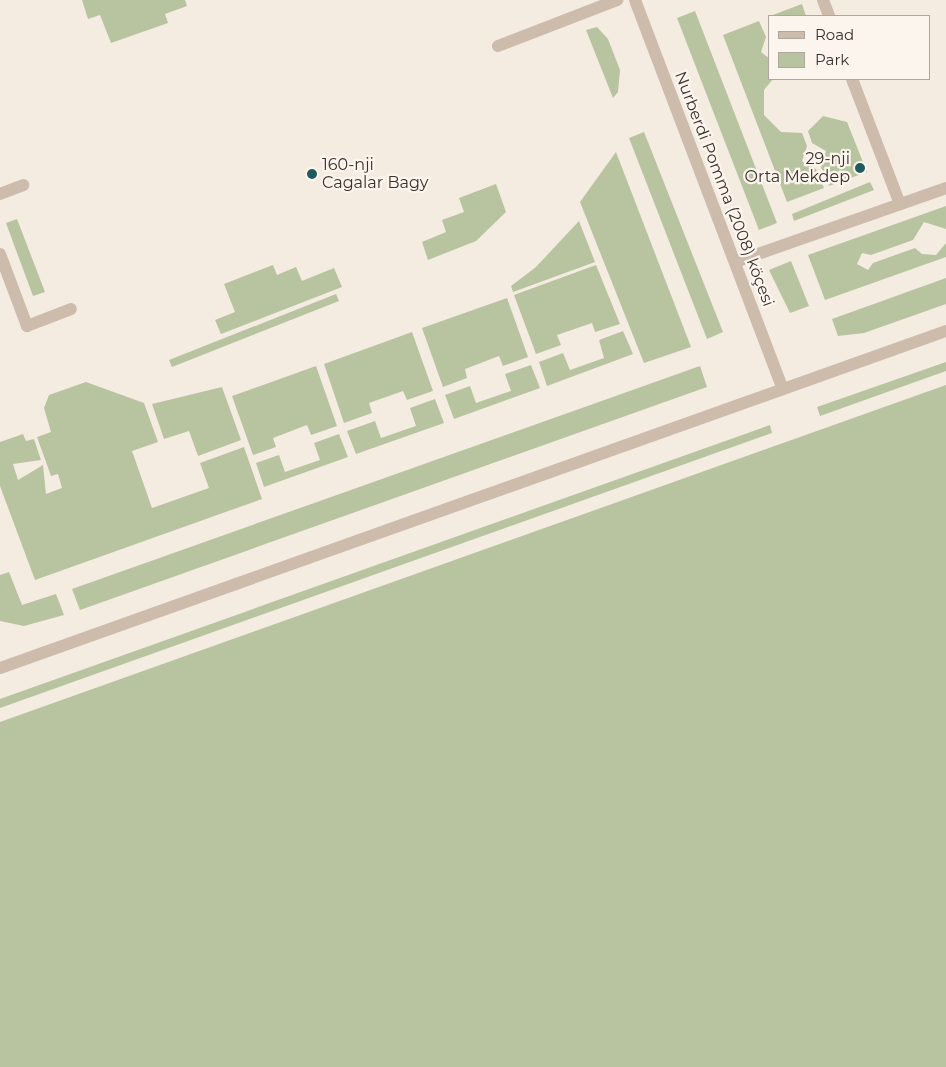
<!DOCTYPE html>
<html>
<head>
<meta charset="utf-8">
<style>
	body { margin:0 }
	#map { position:relative; width:946px; height:1067px; overflow:hidden; background:#f4ebe1; font-family:Montserrat,sans-serif }
	div>[style] { position:absolute }
	[style*='--x'] { left:calc(var(--x)*1px); top:calc(var(--y)*1px); width:calc(var(--w)*1px); rotate:calc(var(--a)*1deg) }
	.green>* { inset:0; background:#b8c4a0 }
	.minor>* { height:12px; margin:-6px; padding:0 6px; transform-origin:6px; border-radius:6px; background:#cdbbac }
	.dots>* { width:14px; height:14px; translate:-50% -50%; box-sizing:border-box; border:2px solid #fbf5ee; border-radius:50% }
	span { translate:-50% -50%; white-space:nowrap; text-align:center; line-height:1.15; -webkit-text-stroke:4.5px #fbf5ee; paint-order:stroke }
	.poi-label { font-size:16px; color:#3b302b }
	.right { translate:-100% -50%; text-align:right }
	.left { translate:0 -50%; text-align:left }
	.street-label { font-size:16px; color:#3b302b }
	.legend { position:absolute; left:768px; top:15px; width:162px; height:65px; box-sizing:border-box; background:#fbf5ee; border:1px solid #aea6a0; margin:0; padding:6px 9px; list-style:none; font-size:15px; color:#3b302b }
	.legend li { display:flex; align-items:center; gap:10px; height:25px }
	.legend b { width:25px; border:1px solid #aea6a0 }
</style>
</head>
<body>
<div id="map">
	<div class="green">
		<i style="clip-path:polygon(82px 0,185px 0,187px 6px,165px 14px,168px 23px,111px 43px,100px 15px,88px 19px)"></i>
		<i style="clip-path:polygon(802px 4px,806px 16px,770px 16px)"></i>
		<i style="clip-path:polygon(695px 11px,777px 223px,759px 230px,677px 18px)"></i>
		<i style="clip-path:polygon(759px 21px,766px 37px,761px 52px,770px 59px,770px 79px,773px 79px,764px 90px,764px 115px,781px 132px,802px 133px,807px 146px,802px 161px,816px 169px,824px 188px,787px 202px,723px 35px)"></i>
		<i style="clip-path:polygon(597px 27px,608px 39px,620px 70px,618px 92px,613px 98px,586px 30px)"></i>
		<i style="clip-path:polygon(823px 116px,847px 122px,867px 172px,829px 186px,821px 167px,826px 151px,812px 143px,808px 131px)"></i>
		<i style="clip-path:polygon(644px 132px,723px 332px,707px 339px,629px 138px)"></i>
		<i style="clip-path:polygon(616px 152px,691px 347px,644px 363px,580px 202px)"></i>
		<i style="clip-path:polygon(870px 182px,874px 190px,794px 221px,792px 214px)"></i>
		<i style="clip-path:polygon(496px 184px,506px 212px,476px 241px,428px 260px,422px 242px,446px 232px,442px 220px,464px 212px,459px 198px)"></i>
		<i style="clip-path:polygon(946px 206px,946px 229px,924px 222px,913px 240px,871px 255px,862px 253px,857px 264px,868px 270px,873px 263px,915px 248px,922px 254px,936px 255px,946px 243px,946px 257px,825px 300px,808px 255px)"></i>
		<i style="clip-path:polygon(17px 219px,45px 292px,33px 296px,6px 223px)"></i>
		<i style="clip-path:polygon(579px 221px,595px 262px,513px 292px,511px 286px,536px 267px)"></i>
		<i style="clip-path:polygon(791px 261px,809px 306px,790px 313px,769px 270px)"></i>
		<i style="clip-path:polygon(273px 265px,277px 275px,296px 267px,302px 281px,334px 268px,342px 287px,221px 334px,215px 320px,235px 312px,224px 284px)"></i>
		<i style="clip-path:polygon(596px 265px,620px 324px,595px 332px,592px 323px,557px 335px,561px 345px,536px 354px,514px 295px)"></i>
		<i style="clip-path:polygon(946px 278px,946px 304px,864px 333px,838px 336px,832px 319px)"></i>
		<i style="clip-path:polygon(336px 294px,339px 301px,172px 367px,169px 360px)"></i>
		<i style="clip-path:polygon(507px 298px,528px 357px,503px 366px,499px 356px,465px 369px,467px 378px,443px 387px,422px 328px)"></i>
		<i style="clip-path:polygon(623px 331px,633px 354px,547px 386px,539px 362px,563px 353px,570px 370px,604px 358px,599px 340px)"></i>
		<i style="clip-path:polygon(412px 332px,433px 391px,407px 400px,403px 391px,369px 403px,372px 413px,344px 423px,324px 364px)"></i>
		<i style="clip-path:polygon(946px 362px,946px 371px,820px 416px,817px 407px)"></i>
		<i style="clip-path:polygon(531px 365px,540px 388px,454px 419px,445px 395px,470px 386px,476px 403px,511px 391px,505px 374px)"></i>
		<i style="clip-path:polygon(316px 366px,337px 426px,311px 435px,307px 425px,273px 438px,276px 447px,253px 455px,232px 396px)"></i>
		<i style="clip-path:polygon(700px 366px,707px 387px,80px 610px,72px 589px)"></i>
		<i style="clip-path:polygon(86px 382px,144px 403px,158px 442px,132px 451px,152px 508px,209px 488px,200px 463px,244px 447px,262px 499px,35px 580px,0 486px,0 442px,23px 434px,26px 441px,34px 439px,41px 460px,13px 464px,18px 480px,43px 465px,46px 494px,62px 488px,58px 474px,51px 476px,37px 437px,51px 432px,44px 408px,49px 395px)"></i>
		<i style="clip-path:polygon(946px 385px,946px 1067px,0 1067px,0 722px)"></i>
		<i style="clip-path:polygon(222px 387px,241px 440px,198px 456px,189px 431px,164px 439px,152px 404px)"></i>
		<i style="clip-path:polygon(435px 399px,444px 423px,356px 454px,347px 431px,375px 421px,381px 438px,416px 426px,410px 408px)"></i>
		<i style="clip-path:polygon(770px 425px,772px 433px,0 708px,0 699px)"></i>
		<i style="clip-path:polygon(339px 434px,348px 457px,264px 487px,256px 463px,279px 455px,285px 472px,320px 460px,314px 443px)"></i>
		<i style="clip-path:polygon(9px 572px,22px 605px,56px 594px,64px 615px,24px 626px,0 621px,0 575px)"></i>
	</div>
	<div class="minor">
		<i style="--x:635;--y:0;--w:416;--a:69.2"></i>
		<i style="--x:823;--y:0;--w:17;--a:69"></i>
		<i style="--x:498;--y:46;--w:128;--a:-21.1"></i>
		<i style="--x:852;--y:79;--w:134;--a:69"></i>
		<i style="--x:0;--y:194;--w:25;--a:-21"></i>
		<i style="--x:0;--y:254;--w:77;--a:69.4"></i>
		<i style="--x:27;--y:326;--w:47;--a:-21.1"></i>
		<i style="--x:735;--y:262;--w:224;--a:-19.3"></i>
		<i style="--x:0;--y:668;--w:1004;--a:-19.61"></i>
	</div>
	<div class="dots">
		<i style="left:860px;top:168px;background:#1f5a5e"></i>
		<i style="left:312px;top:174px;background:#1f5a5e"></i>
	</div>
	<div class="poi-label">
		<span class="right" style="left:850px;top:168px">29-nji<br>Orta Mekdep</span>
		<span class="left" style="left:322px;top:174px">160-nji<br>Cagalar Bagy</span>
	</div>
	<div class="street-label">
		<span style="left:724px;top:189px;rotate:69deg">Nurberdi Pomma (2008) köçesi</span>
	</div>
	<ul class="legend">
	<li><b style="height:6px;background:#cdbbac"></b>Road</li>
	<li><b style="height:14px;background:#b8c4a0"></b>Park</li>
	</ul>
</div>
</body>
</html>
